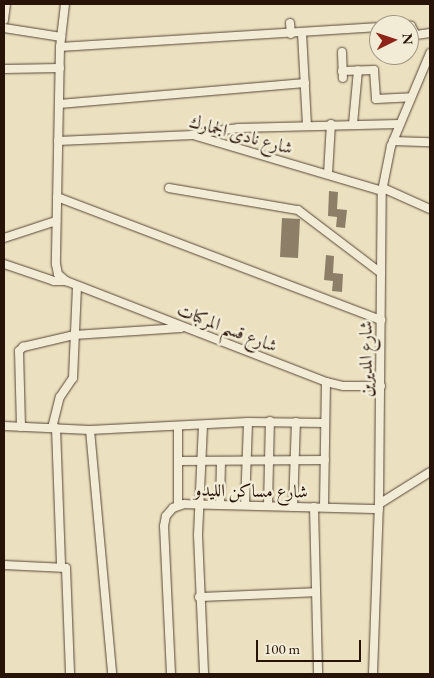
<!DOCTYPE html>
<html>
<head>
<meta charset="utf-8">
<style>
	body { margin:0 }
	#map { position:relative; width:434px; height:678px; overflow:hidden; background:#ebe1c0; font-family:"EB Garamond",Amiri,serif }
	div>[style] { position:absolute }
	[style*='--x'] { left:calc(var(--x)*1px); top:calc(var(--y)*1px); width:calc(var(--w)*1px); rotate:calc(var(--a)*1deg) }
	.building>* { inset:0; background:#8d7e68 }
	.roads { filter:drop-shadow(0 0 1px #584636) drop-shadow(0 0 1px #584636) }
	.street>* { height:8px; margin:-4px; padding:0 4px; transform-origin:4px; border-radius:4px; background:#f2ecd6 }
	span { translate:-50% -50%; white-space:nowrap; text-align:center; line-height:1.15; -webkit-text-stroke:5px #f2ecd6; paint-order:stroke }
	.street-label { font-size:18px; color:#271308 }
	.frame { position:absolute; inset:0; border:5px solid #271308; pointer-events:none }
	.north { position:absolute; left:369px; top:15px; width:50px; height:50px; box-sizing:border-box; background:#f2ecd6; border:1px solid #a19584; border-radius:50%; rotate:86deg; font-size:14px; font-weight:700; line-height:20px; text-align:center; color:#271308 }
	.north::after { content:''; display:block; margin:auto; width:18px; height:22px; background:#8f2418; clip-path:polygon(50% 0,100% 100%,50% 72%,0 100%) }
	.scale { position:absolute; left:256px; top:640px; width:105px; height:22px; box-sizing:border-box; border:2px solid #271308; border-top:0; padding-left:6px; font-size:15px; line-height:18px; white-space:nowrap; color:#271308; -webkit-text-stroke:4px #f2ecd6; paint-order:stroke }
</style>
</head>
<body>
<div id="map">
	<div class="building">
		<i style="clip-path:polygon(329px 191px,338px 192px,337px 209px,347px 210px,345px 228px,336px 227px,337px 217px,328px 216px)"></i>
		<i style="clip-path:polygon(282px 218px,300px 219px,298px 258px,280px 257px)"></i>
		<i style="clip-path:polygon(326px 255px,334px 256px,333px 273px,343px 274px,342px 292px,332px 291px,333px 281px,324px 280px)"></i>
	</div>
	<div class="roads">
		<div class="street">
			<i style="--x:65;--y:4;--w:43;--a:96.6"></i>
			<i style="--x:60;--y:47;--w:217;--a:91.1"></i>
			<i style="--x:56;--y:264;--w:10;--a:79"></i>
			<i style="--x:58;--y:274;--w:11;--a:41"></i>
			<i style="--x:4;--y:20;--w:16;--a:-83"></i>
			<i style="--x:290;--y:23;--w:11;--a:85"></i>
			<i style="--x:406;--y:25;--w:5;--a:11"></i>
			<i style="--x:411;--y:26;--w:10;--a:61"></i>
			<i style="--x:416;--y:35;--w:14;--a:-8"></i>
			<i style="--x:4;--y:28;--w:58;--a:9"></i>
			<i style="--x:302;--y:33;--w:91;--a:86.9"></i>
			<i style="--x:60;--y:47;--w:320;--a:-3.6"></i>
			<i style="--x:342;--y:52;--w:26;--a:88"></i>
			<i style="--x:4;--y:69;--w:56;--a:-1"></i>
			<i style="--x:342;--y:71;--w:32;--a:-2"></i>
			<i style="--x:374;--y:70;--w:29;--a:86"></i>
			<i style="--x:376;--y:99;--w:35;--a:-3"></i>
			<i style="--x:59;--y:104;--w:247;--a:-4.9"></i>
			<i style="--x:353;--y:124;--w:54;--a:-84.7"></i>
			<i style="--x:195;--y:134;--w:44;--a:-7.8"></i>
			<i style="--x:239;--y:128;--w:160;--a:-1.4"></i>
			<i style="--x:58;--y:141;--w:135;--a:-2.5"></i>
			<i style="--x:193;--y:135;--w:197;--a:16.5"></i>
			<i style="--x:393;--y:141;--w:37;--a:2"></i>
			<i style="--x:328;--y:174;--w:50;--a:-86.6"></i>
			<i style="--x:169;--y:188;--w:131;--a:9.7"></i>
			<i style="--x:298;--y:210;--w:104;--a:37.2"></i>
			<i style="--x:383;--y:188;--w:51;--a:24.1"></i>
			<i style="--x:57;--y:197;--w:347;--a:20.8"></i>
			<i style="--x:4;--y:238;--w:55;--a:-18.1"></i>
			<i style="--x:4;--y:264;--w:53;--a:18.8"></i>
			<i style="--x:54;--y:281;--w:12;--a:0"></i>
			<i style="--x:66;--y:281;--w:279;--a:21.2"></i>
			<i style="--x:326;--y:382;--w:18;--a:13"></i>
			<i style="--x:344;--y:386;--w:37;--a:0"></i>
			<i style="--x:203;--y:425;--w:110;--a:92.6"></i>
			<i style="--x:198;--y:535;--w:139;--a:87.5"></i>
			<i style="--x:4;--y:426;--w:86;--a:2.7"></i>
			<i style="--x:90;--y:430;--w:158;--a:-2.9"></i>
			<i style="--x:248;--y:422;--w:77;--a:0.7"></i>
			<i style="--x:21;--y:427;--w:76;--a:-91.5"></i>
			<i style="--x:19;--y:351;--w:6;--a:-45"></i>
			<i style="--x:23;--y:347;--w:52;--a:-13.2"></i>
			<i style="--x:74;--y:335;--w:107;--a:-3.7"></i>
			<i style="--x:178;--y:427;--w:78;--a:90"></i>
			<i style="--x:52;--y:428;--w:32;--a:-76"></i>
			<i style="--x:60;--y:397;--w:23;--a:-56"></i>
			<i style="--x:73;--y:378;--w:92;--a:-87.5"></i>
			<i style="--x:56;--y:428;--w:139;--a:87.9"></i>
			<i style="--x:90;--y:430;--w:245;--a:84.8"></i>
			<i style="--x:178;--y:461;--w:147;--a:-0.4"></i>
			<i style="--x:379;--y:504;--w:60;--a:-32.1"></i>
			<i style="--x:220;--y:505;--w:44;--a:-88.7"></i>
			<i style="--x:245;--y:505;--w:83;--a:-87.9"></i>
			<i style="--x:268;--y:506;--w:85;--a:-88.7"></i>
			<i style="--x:293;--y:507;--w:85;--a:-88"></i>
			<i style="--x:314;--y:507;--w:167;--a:88.6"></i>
			<i style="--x:324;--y:507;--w:125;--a:-89.1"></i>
			<i style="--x:4;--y:565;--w:62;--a:2.8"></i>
			<i style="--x:66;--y:568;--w:106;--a:87.8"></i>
			<i style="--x:199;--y:597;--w:117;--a:-2.4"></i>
			<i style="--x:171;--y:674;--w:148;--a:-92.7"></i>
			<i style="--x:164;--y:526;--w:10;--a:-79"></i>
			<i style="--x:166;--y:516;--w:11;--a:-49"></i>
			<i style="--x:173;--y:508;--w:12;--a:-20"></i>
			<i style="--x:184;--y:504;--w:195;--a:1.5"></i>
			<i style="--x:373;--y:674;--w:170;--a:-88"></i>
			<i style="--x:379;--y:504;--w:313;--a:-89.5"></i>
			<i style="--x:382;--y:191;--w:46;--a:-78.7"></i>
			<i style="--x:391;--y:146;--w:101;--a:-67.2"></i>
		</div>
	</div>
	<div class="street-label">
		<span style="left:241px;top:135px;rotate:15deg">شارع نادى الجمارك</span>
		<span style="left:227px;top:328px;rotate:21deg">شارع قسم المركبات</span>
		<span style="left:366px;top:359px;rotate:-90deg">شارع المديرين</span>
		<span style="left:251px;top:491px;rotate:1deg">شارع مساكن الليدو</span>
	</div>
	<div class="frame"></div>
	<div class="north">N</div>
	<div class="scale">100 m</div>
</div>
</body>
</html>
